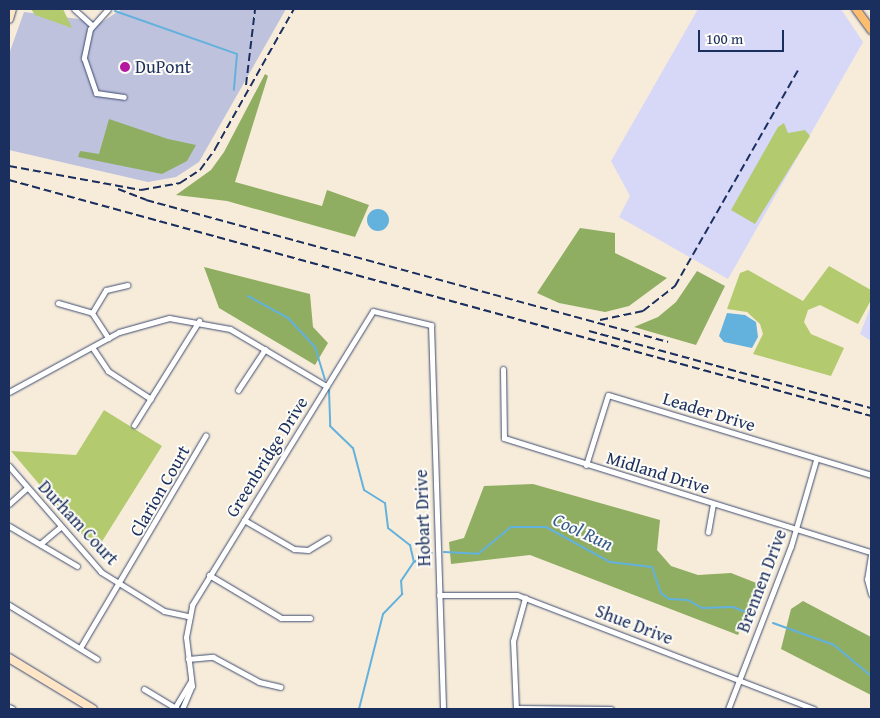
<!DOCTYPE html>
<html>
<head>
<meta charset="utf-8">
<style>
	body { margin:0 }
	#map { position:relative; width:880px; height:718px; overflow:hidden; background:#f7ecda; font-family:"Gentium Book Plus",serif }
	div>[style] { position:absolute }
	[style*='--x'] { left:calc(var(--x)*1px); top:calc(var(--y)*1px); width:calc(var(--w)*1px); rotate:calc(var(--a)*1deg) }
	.built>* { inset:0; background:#d7d7f8 }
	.industrial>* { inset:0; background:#bfc2dd }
	.green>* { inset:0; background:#b4ca6f }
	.forest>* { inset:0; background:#8fae62 }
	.water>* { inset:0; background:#63b1dd }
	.round { border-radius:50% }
	.stream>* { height:2px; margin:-1px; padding:0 1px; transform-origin:1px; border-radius:1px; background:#63b1dd }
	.roads { filter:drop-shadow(0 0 1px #3c4b71) drop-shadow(0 0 1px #3c4b71) }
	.street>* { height:5px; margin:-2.5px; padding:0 2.5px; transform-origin:2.5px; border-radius:2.5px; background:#fff }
	.secondary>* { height:8px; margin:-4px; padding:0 4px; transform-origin:4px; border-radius:4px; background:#fee5c5 }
	.primary>* { height:8px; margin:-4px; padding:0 4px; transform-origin:4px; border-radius:4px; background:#fcbd6f }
	.rail>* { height:2px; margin-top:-1px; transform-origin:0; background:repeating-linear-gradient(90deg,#1b2f5e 0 8px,transparent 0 12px) }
	.dots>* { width:14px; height:14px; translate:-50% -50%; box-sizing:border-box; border:2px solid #fdfcf7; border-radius:50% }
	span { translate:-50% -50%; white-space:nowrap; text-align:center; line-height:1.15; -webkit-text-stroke:4px #fdfcf7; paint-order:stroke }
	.poi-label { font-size:18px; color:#1b2f5e }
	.left { translate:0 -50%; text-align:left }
	.street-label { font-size:18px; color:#1b2f5e }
	.water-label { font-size:19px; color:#345c8a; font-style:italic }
	.frame { position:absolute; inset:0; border:10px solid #1b2f5e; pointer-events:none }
	.scale { position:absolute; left:698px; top:30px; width:86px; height:22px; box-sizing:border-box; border:2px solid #1b2f5e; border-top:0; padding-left:6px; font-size:15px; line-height:18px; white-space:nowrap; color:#1b2f5e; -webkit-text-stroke:4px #fdfcf7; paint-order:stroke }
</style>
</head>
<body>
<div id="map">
	<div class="built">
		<i style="clip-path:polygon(698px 9px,841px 9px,863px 42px,728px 279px,619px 217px,630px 196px,611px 161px)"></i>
		<i style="clip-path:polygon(871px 306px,871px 341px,860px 334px)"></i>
	</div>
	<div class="industrial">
		<i style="clip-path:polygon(122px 9px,286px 9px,199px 162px,176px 177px,148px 182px,9px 150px,9px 54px,24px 12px,102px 22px)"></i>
	</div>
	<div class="green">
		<i style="clip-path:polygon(31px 9px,63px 9px,72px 28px,35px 15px)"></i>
		<i style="clip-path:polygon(784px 123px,788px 133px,805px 130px,810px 136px,755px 224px,731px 210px,778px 127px)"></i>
		<i style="clip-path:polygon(829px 266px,871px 290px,871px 300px,858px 324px,820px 305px,808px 310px,804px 322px,811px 334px,844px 348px,831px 376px,753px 354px,763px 334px,760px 324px,747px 312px,727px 309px,740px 273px,748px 270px,803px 301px)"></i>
		<i style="clip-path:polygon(104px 410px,162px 446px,96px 551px,11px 451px,76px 455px)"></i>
	</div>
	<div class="forest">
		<i style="clip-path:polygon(265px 74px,268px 76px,235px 182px,322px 206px,327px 190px,369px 205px,355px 237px,227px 201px,176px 195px,211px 170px,224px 152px)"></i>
		<i style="clip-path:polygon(109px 119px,168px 139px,196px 145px,187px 161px,162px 174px,78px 157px,80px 151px,99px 154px)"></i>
		<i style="clip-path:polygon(580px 228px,615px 233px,615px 253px,667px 278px,629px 306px,605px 312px,559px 303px,537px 293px)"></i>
		<i style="clip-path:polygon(204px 267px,310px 294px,313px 327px,328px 343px,315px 365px,219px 308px)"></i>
		<i style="clip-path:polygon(697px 271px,725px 286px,696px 345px,634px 327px,658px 317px,676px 302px)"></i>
		<i style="clip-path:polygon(533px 484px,660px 520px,657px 550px,671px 566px,698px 575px,731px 573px,759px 584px,738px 635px,530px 555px,451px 564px,449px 542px,464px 538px,484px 486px)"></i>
		<i style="clip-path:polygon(803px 601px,871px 637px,871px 695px,781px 649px,791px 609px)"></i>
	</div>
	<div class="water">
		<i class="round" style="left:367px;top:209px;width:22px;height:22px"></i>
		<i style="clip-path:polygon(727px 313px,745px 315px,756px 322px,758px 337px,752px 348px,724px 342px,719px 336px)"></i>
	</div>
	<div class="stream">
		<i style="--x:115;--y:11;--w:129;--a:19.4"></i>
		<i style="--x:237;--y:54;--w:36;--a:95"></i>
		<i style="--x:248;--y:296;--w:46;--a:28.8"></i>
		<i style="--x:288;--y:318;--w:40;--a:47"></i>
		<i style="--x:315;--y:347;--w:34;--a:73"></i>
		<i style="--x:329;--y:390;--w:36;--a:88"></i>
		<i style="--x:330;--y:426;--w:32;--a:44"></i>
		<i style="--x:353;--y:448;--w:43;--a:75.3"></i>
		<i style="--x:364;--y:490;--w:25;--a:32"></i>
		<i style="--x:385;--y:503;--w:25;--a:83"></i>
		<i style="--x:388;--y:528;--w:28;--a:38"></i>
		<i style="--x:410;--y:545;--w:17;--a:77"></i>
		<i style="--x:444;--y:552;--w:34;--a:3"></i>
		<i style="--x:478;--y:554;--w:43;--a:-39.3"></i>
		<i style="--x:511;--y:527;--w:35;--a:0"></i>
		<i style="--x:546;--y:527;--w:73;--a:28.7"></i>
		<i style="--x:610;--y:562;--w:42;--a:6.8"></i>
		<i style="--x:652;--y:567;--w:28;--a:71"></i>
		<i style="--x:661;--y:593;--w:10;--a:37"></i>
		<i style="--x:669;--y:599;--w:19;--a:3"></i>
		<i style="--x:688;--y:600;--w:16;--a:30"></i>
		<i style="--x:702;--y:608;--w:31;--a:-2"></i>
		<i style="--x:733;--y:607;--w:24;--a:22"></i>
		<i style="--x:773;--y:623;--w:65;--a:19.8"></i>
		<i style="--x:834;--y:645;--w:48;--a:40"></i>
		<i style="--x:359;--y:709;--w:98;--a:-75.8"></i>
		<i style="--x:383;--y:614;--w:28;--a:-46"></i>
		<i style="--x:402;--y:594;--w:13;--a:-94"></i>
		<i style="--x:401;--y:581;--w:23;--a:-56"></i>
		<i style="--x:414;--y:562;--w:20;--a:-27"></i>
	</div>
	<div class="roads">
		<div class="street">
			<i style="--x:74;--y:9;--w:24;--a:42"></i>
			<i style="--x:108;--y:9;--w:27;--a:132"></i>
			<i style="--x:90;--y:29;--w:30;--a:102"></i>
			<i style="--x:84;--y:58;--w:37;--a:71"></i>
			<i style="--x:96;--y:93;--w:28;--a:8"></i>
			<i style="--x:58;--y:303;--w:35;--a:16"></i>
			<i style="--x:92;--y:313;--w:30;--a:57"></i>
			<i style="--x:92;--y:313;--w:27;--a:-59"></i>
			<i style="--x:106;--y:290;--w:22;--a:-13"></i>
			<i style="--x:92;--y:347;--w:29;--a:56"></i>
			<i style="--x:108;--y:371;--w:51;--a:33.1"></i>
			<i style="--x:503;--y:369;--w:69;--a:89.2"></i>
			<i style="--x:504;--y:438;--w:384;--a:17.3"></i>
			<i style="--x:238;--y:390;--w:49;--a:-56.6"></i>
			<i style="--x:9;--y:392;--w:125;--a:-28.6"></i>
			<i style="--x:119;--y:332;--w:52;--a:-15.6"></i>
			<i style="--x:169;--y:318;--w:62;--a:10.2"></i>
			<i style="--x:230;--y:329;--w:112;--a:30.7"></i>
			<i style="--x:134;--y:425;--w:123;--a:-58"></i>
			<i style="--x:586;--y:465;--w:73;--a:-72.6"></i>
			<i style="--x:608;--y:395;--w:275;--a:16.9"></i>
			<i style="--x:9;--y:466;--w:140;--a:49"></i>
			<i style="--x:101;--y:572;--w:74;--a:31.8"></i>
			<i style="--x:164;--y:611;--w:24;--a:12"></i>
			<i style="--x:9;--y:504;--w:24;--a:-42"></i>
			<i style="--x:244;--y:520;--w:58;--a:30.1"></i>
			<i style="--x:294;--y:549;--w:14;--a:4"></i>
			<i style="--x:308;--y:550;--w:23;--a:-31"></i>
			<i style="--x:9;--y:526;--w:79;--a:30.5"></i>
			<i style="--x:708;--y:532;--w:28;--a:-80"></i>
			<i style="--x:40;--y:544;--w:26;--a:-40"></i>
			<i style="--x:871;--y:555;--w:24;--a:99"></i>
			<i style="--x:867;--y:579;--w:16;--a:75"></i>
			<i style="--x:209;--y:575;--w:84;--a:30.8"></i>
			<i style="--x:281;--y:618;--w:29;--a:0"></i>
			<i style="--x:439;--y:595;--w:78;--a:0"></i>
			<i style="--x:517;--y:595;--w:318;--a:21"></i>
			<i style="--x:9;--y:605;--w:103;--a:31.5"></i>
			<i style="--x:80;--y:648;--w:247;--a:-59.4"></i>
			<i style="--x:188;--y:659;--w:25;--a:-5"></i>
			<i style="--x:213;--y:657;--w:52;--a:28.5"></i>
			<i style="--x:259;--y:682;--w:22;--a:13"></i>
			<i style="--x:144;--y:689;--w:39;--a:31"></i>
			<i style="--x:9;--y:707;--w:4;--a:27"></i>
			<i style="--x:516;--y:708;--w:95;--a:0.6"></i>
			<i style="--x:174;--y:709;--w:33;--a:-59"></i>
			<i style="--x:182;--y:709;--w:25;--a:-67"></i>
			<i style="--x:192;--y:686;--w:49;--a:-97"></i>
			<i style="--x:186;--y:637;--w:33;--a:-79"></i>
			<i style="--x:192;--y:605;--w:345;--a:-58.4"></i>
			<i style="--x:373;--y:311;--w:60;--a:13.6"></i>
			<i style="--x:431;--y:325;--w:384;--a:88.2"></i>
			<i style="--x:516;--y:709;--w:68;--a:-92.5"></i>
			<i style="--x:513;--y:641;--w:45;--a:-74.4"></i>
			<i style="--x:728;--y:709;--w:175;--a:-68.9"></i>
			<i style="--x:791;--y:546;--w:90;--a:-73.8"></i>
		</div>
		<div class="secondary">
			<i style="--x:9;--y:19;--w:10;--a:-73"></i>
			<i style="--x:9;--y:658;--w:98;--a:31.3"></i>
		</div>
		<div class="primary">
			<i style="--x:856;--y:9;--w:26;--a:54"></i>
		</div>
	</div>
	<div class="rail">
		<i style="--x:246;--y:85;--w:77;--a:-83.2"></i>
		<i style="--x:9;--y:166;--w:134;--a:10.3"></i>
		<i style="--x:141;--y:190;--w:40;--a:-10"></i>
		<i style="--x:180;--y:183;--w:24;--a:-33"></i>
		<i style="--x:200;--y:170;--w:26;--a:-54"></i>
		<i style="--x:215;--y:149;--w:161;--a:-60.6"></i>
		<i style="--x:9;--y:180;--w:894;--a:15.31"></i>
		<i style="--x:118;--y:189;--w:30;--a:21"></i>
		<i style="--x:146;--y:200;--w:541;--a:15.22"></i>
		<i style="--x:600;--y:320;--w:44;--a:-11.8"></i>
		<i style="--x:643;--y:311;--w:41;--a:-38"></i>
		<i style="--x:675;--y:286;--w:252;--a:-60.3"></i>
		<i style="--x:589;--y:331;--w:292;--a:15.3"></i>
	</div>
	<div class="dots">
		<i style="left:125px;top:67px;background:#b5179e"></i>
	</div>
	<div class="poi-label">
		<span class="left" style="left:135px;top:67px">DuPont</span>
	</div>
	<div class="street-label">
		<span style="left:709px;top:412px;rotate:17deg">Leader Drive</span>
		<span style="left:267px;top:457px;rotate:-58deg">Greenbridge Drive</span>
		<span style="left:658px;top:473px;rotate:17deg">Midland Drive</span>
		<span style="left:160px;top:491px;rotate:-60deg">Clarion Court</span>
		<span style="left:423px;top:518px;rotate:-92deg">Hobart Drive</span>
		<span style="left:78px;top:523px;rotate:47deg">Durham Court</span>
		<span style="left:762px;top:581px;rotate:-69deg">Brennen Drive</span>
		<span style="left:634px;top:625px;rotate:21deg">Shue Drive</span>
	</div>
	<div class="water-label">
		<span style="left:583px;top:532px;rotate:25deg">Cool Run</span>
	</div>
	<div class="frame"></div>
	<div class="scale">100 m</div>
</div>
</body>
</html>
